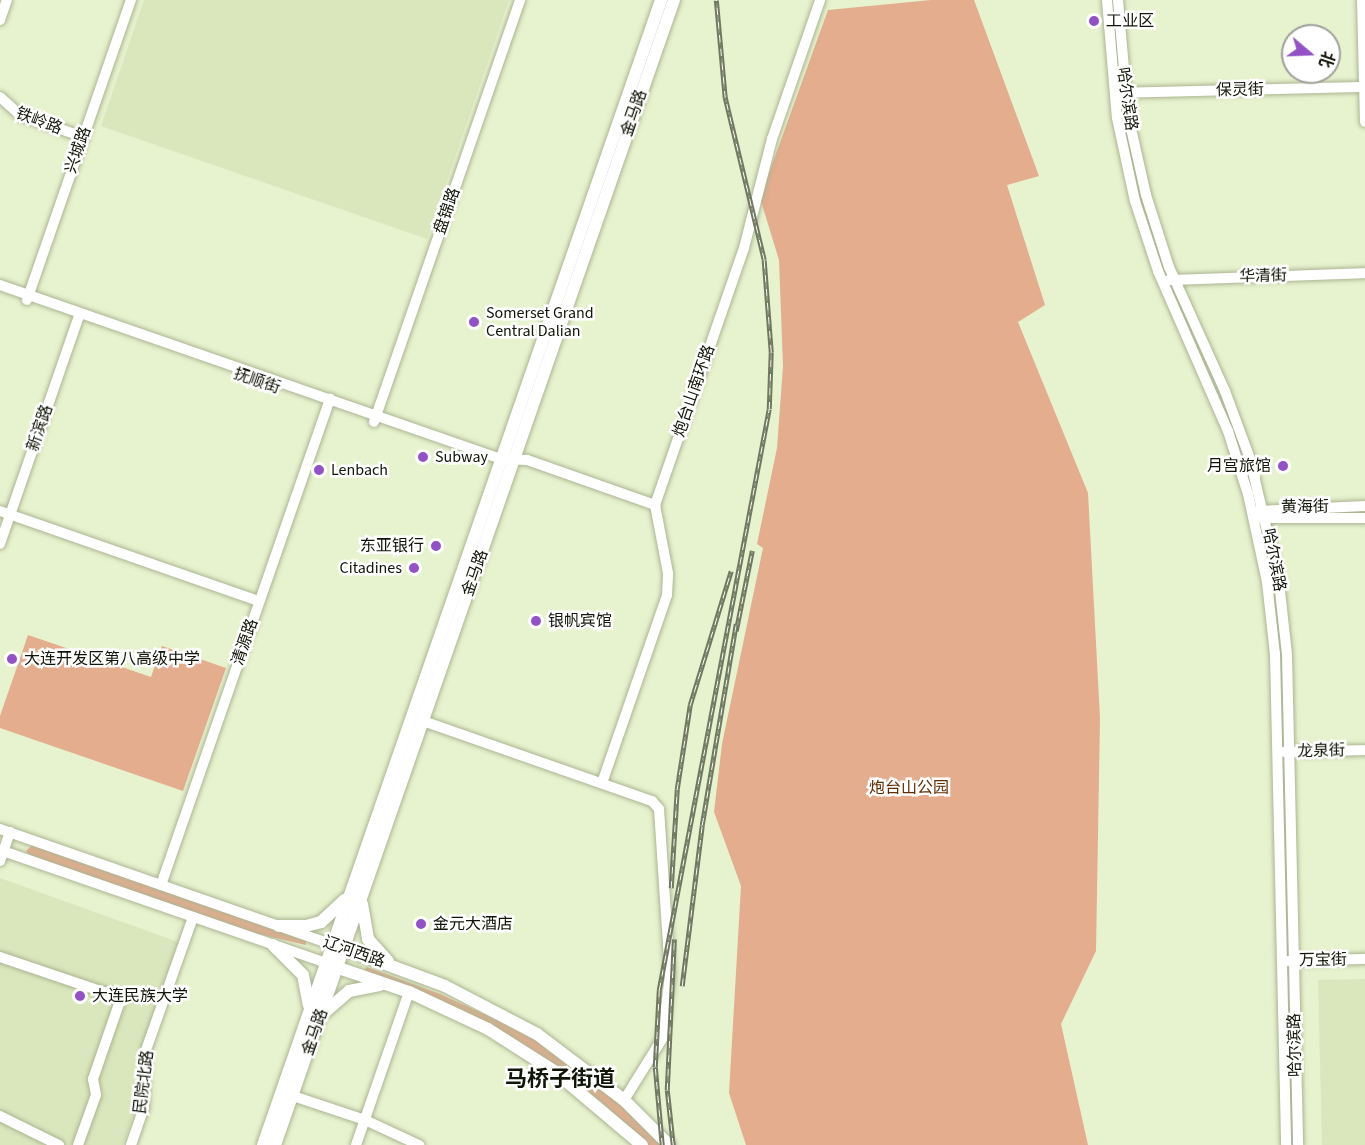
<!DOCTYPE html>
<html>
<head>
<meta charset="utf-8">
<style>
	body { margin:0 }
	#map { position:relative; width:1365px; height:1145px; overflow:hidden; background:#e7f2ce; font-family:"Source Sans 3","Noto Sans SC",sans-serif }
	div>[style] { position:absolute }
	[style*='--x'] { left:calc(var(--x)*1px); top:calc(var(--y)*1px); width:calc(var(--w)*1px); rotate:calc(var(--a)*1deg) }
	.built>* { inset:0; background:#dae7bc }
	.green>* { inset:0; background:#e3ad8e }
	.roads { filter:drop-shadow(0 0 2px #abb593) drop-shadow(0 0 2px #abb593) }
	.minor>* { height:10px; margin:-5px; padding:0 5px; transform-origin:5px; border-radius:5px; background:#fff }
	.major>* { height:12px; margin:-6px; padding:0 6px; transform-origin:6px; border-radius:6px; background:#fff }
	.rail>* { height:4.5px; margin-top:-2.25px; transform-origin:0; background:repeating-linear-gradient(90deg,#fff 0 7px,#717861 0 14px); box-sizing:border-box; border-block:2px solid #717861 }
	.dots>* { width:16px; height:16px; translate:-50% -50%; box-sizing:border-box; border:3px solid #fff; border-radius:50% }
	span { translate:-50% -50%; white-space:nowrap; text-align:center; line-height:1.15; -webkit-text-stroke:5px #fff; paint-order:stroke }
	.poi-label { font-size:16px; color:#111508 }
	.left { translate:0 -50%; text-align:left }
	.right { translate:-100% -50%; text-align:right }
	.street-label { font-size:16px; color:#111508 }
	.park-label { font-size:16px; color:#632d02 }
	.district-label { font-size:22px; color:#111508; font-weight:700 }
	.north { position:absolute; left:1281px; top:24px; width:60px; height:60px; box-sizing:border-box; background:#fff; border:2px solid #a0a19c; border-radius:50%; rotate:109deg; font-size:16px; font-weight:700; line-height:24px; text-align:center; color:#111508 }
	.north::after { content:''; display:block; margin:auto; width:21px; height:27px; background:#9251c6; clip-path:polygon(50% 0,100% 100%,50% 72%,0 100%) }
</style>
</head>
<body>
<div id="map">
	<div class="built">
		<i style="clip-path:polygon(144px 0,509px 0,427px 239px,101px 126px)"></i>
		<i style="clip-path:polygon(0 878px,178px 942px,141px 1050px,136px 1108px,123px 1145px,0 1145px)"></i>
		<i style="clip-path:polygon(1365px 979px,1365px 1145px,1322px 1145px,1318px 980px)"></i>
	</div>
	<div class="green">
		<i style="clip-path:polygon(931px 0,974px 0,1039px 176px,1007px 185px,1045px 305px,1018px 322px,1088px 493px,1100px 718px,1096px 951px,1061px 1024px,1088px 1145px,746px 1145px,729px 1093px,741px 886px,714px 812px,722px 744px,763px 548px,757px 544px,777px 448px,783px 366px,779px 260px,760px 198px,828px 10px)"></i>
		<i style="clip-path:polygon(28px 635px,151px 677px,162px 646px,226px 668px,183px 791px,0 728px,0 716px)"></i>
		<i style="clip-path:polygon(33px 844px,306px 939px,306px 945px,250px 932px,29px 855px,26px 851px)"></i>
		<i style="clip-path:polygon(367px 967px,440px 994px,528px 1034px,614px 1097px,661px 1145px,648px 1145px,606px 1106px,548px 1061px,364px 970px)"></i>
	</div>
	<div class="roads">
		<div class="minor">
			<i style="--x:1107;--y:0;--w:118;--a:85.2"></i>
			<i style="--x:1117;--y:118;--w:85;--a:77.8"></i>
			<i style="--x:1135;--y:201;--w:74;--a:71.8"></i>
			<i style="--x:1158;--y:271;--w:175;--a:66.4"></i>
			<i style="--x:1228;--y:431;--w:66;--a:72.4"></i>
			<i style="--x:1248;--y:494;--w:90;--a:77.8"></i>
			<i style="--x:1267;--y:582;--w:72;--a:83.7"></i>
			<i style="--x:1275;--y:654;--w:491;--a:88.7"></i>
			<i style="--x:1118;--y:0;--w:115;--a:85"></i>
			<i style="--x:1128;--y:115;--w:82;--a:77.3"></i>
			<i style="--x:1146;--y:195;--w:76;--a:72.3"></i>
			<i style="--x:1169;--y:267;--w:136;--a:65.7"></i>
			<i style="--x:1225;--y:391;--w:72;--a:69.8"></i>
			<i style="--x:1250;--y:459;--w:126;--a:76.7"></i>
			<i style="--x:1279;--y:582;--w:73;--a:83.7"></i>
			<i style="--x:1287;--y:655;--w:490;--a:88.7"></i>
			<i style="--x:1362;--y:0;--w:122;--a:88.6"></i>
			<i style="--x:0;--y:20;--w:21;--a:-71"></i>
			<i style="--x:1119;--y:93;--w:246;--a:-1.4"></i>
			<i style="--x:0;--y:97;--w:27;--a:42"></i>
			<i style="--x:20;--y:115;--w:67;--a:19.2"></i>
			<i style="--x:1169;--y:280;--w:196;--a:-2"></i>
			<i style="--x:0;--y:285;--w:530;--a:19.15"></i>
			<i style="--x:501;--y:459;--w:26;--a:2"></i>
			<i style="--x:527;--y:460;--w:136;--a:19.4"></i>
			<i style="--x:27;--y:300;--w:318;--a:-70.9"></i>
			<i style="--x:374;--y:422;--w:447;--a:-70.9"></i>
			<i style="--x:0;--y:511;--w:274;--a:19.2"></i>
			<i style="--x:1258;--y:511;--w:107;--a:-2.7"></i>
			<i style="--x:1261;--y:518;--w:104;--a:0"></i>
			<i style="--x:0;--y:544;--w:244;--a:-70.9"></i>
			<i style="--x:423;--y:721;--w:243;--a:19.3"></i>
			<i style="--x:652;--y:801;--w:11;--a:49"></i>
			<i style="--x:659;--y:809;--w:166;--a:86.2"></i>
			<i style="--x:670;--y:975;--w:34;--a:97"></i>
			<i style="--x:666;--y:1009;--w:30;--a:98"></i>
			<i style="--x:662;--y:1039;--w:72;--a:121.9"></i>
			<i style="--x:1284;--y:752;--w:81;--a:-1.4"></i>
			<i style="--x:602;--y:783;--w:199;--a:-70.9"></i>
			<i style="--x:667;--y:595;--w:22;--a:-87"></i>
			<i style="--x:668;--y:573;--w:69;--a:-100.8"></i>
			<i style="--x:655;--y:505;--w:272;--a:-70.9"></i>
			<i style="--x:744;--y:248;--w:113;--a:-75.6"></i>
			<i style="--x:772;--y:139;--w:147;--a:-70.9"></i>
			<i style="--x:0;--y:829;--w:353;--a:19.2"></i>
			<i style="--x:0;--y:850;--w:345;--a:19.1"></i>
			<i style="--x:0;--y:861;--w:31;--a:-71"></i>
			<i style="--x:161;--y:885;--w:515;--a:-70.83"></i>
			<i style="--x:0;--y:957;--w:128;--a:18.7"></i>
			<i style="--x:121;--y:998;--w:86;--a:109.1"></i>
			<i style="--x:93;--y:1079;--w:16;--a:79"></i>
			<i style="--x:96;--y:1095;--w:53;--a:109.8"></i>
			<i style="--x:1288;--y:961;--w:77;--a:-1.5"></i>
			<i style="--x:293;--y:1096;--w:76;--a:18.4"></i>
			<i style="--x:365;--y:1120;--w:60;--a:24.8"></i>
			<i style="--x:0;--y:1116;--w:66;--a:26.2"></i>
			<i style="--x:131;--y:1145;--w:39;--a:-71"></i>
			<i style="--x:144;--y:1108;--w:58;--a:-88"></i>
			<i style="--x:146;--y:1050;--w:141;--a:-70.5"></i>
			<i style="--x:356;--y:1145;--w:162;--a:-70.9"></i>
		</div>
		<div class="major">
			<i style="--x:362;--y:904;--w:36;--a:80"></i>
			<i style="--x:368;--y:939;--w:30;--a:48"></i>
			<i style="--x:279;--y:926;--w:27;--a:0"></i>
			<i style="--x:306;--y:926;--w:16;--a:-15"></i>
			<i style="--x:321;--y:922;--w:33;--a:-43"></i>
			<i style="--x:273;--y:945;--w:42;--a:45"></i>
			<i style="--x:303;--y:975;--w:31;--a:79"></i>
			<i style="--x:337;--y:946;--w:115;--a:20.3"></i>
			<i style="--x:445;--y:986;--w:104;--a:27.6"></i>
			<i style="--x:537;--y:1034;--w:109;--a:37.2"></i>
			<i style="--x:624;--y:1100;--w:64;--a:45"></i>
			<i style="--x:330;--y:965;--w:83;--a:18.9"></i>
			<i style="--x:409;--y:992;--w:87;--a:25.1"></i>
			<i style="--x:488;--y:1029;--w:78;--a:32.5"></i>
			<i style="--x:554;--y:1071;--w:115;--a:40.1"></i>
			<i style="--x:325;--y:1012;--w:32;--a:-41"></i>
			<i style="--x:349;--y:991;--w:31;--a:-11"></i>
			<i style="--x:263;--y:1145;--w:1212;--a:-70.83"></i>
			<i style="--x:275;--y:1145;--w:1213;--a:-70.79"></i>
		</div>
	</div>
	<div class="rail">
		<i style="--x:736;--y:631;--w:82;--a:-78.7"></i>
		<i style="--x:671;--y:888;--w:99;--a:-86.5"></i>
		<i style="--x:677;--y:789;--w:85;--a:-81.2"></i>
		<i style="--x:690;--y:705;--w:140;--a:-73"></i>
		<i style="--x:682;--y:986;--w:162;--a:-82.9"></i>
		<i style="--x:702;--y:825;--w:204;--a:-80.4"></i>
		<i style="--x:662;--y:1145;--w:78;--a:-95.1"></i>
		<i style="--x:655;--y:1067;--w:77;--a:-87"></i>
		<i style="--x:659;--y:990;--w:591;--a:-79.28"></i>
		<i style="--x:769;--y:409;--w:57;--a:-88"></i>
		<i style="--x:771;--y:352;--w:92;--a:-94.4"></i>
		<i style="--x:764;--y:260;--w:167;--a:-103.5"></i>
		<i style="--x:725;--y:98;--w:98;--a:-95.2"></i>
		<i style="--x:673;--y:1145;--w:55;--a:-96.2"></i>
		<i style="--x:667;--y:1090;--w:151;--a:-87.3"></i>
	</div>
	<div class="dots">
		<i style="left:1094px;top:21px;background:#9251c6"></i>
		<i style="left:474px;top:322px;background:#9251c6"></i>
		<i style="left:423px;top:457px;background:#9251c6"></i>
		<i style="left:1283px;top:466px;background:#9251c6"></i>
		<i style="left:319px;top:470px;background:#9251c6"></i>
		<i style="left:436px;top:546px;background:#9251c6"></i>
		<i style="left:414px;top:568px;background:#9251c6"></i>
		<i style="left:536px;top:621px;background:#9251c6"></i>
		<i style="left:12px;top:659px;background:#9251c6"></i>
		<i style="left:421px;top:924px;background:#9251c6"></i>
		<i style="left:80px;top:996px;background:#9251c6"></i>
	</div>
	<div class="poi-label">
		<span class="left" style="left:1106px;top:21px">工业区</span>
		<span class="left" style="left:486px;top:322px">Somerset Grand<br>Central Dalian</span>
		<span class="left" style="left:435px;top:457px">Subway</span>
		<span class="right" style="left:1271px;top:466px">月宫旅馆</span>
		<span class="left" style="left:331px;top:470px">Lenbach</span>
		<span class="right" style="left:424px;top:546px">东亚银行</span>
		<span class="right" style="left:402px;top:568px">Citadines</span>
		<span class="left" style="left:548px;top:621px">银帆宾馆</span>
		<span class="left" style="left:24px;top:659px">大连开发区第八高级中学</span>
		<span class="left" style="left:433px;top:924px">金元大酒店</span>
		<span class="left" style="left:92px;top:996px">大连民族大学</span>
	</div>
	<div class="street-label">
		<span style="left:1240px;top:90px;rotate:-1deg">保灵街</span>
		<span style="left:1127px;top:99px;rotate:82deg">哈尔滨路</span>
		<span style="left:634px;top:113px;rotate:-71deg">金马路</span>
		<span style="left:39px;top:121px;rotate:21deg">铁岭路</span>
		<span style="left:78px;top:150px;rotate:-71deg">兴城路</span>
		<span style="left:447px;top:211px;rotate:-71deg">盘锦路</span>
		<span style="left:1263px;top:276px;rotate:-1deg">华清街</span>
		<span style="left:257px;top:381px;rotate:19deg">抚顺街</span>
		<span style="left:694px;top:391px;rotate:-71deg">炮台山南环路</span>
		<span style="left:40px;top:428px;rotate:-71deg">新滨路</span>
		<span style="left:1305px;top:507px;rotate:-1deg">黄海街</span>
		<span style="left:1274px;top:560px;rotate:79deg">哈尔滨路</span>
		<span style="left:475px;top:573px;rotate:-71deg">金马路</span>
		<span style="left:245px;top:642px;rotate:-71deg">清源路</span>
		<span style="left:1321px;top:751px;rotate:-1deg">龙泉街</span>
		<span style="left:354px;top:952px;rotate:19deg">辽河西路</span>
		<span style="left:1323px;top:960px;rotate:-1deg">万宝街</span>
		<span style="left:315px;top:1032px;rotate:-71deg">金马路</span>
		<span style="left:1295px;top:1045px;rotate:-91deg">哈尔滨路</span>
		<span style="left:144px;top:1082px;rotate:-83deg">民院北路</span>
	</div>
	<div class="park-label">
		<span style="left:909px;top:788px">炮台山公园</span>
	</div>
	<div class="district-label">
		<span style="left:560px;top:1080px">马桥子街道</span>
	</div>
	<div class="north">北</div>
</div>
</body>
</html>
